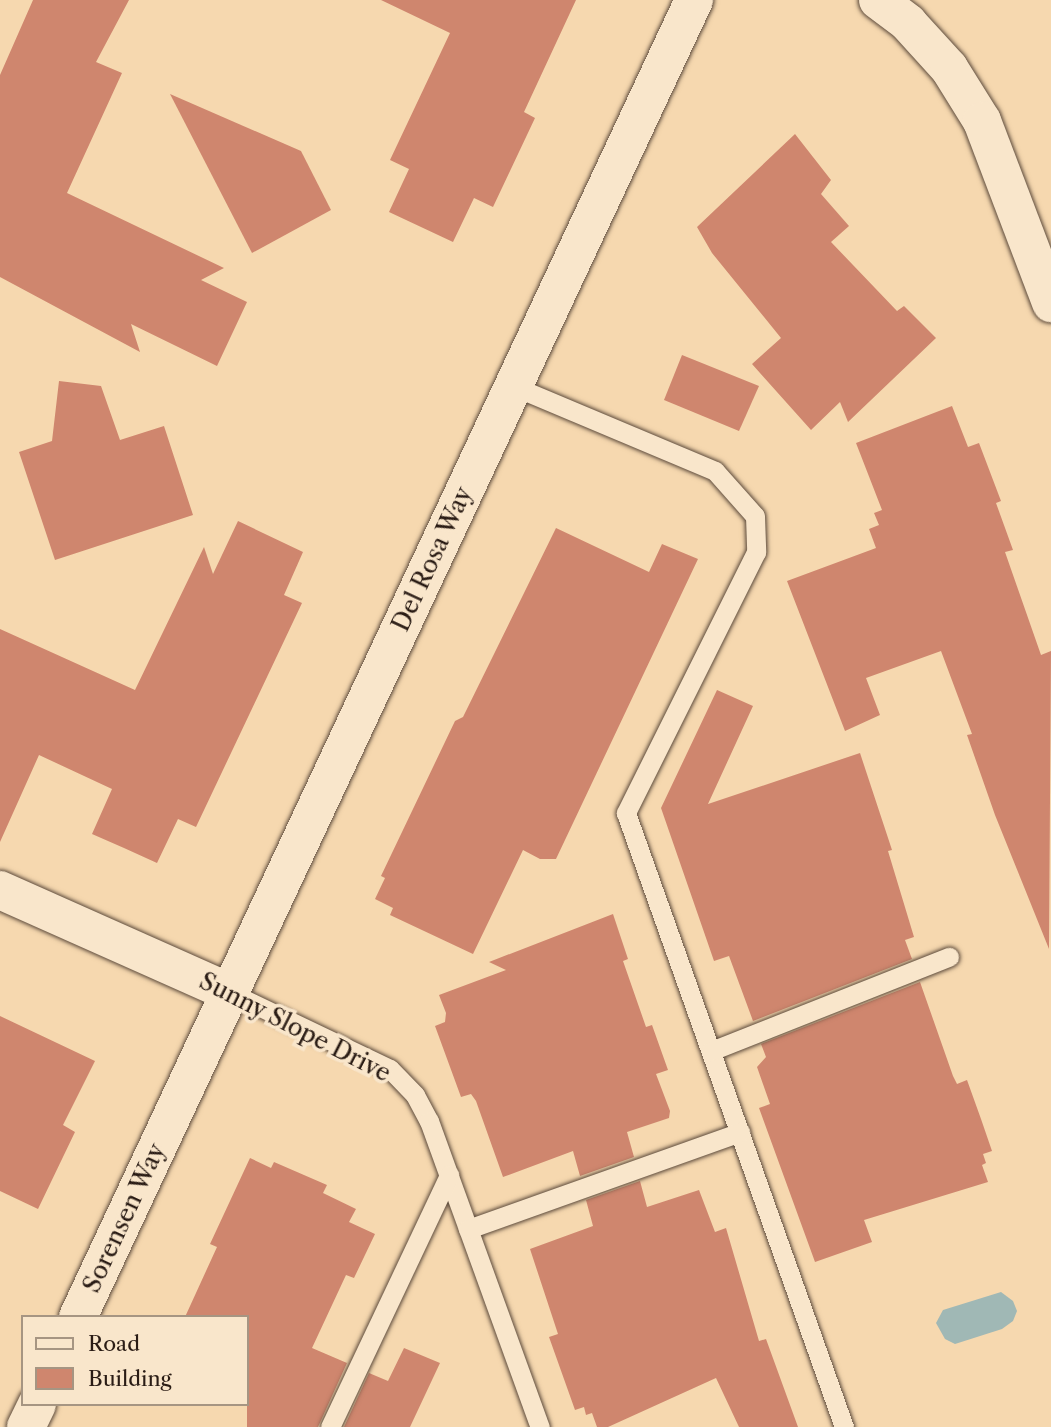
<!DOCTYPE html>
<html>
<head>
<meta charset="utf-8">
<style>
	body { margin:0 }
	#map { position:relative; width:1051px; height:1427px; overflow:hidden; background:#f6d8af; font-family:"Libre Caslon Text",serif }
	div>[style] { position:absolute }
	[style*='--x'] { left:calc(var(--x)*1px); top:calc(var(--y)*1px); width:calc(var(--w)*1px); rotate:calc(var(--a)*1deg) }
	.water>* { inset:0; background:#a0b8b5 }
	.building>* { inset:0; background:#cf866e }
	.roads { filter:drop-shadow(0 0 2px #5d4b3c) drop-shadow(0 0 2px #5d4b3c) }
	.lane>* { height:19px; margin:-9.5px; padding:0 9.5px; transform-origin:9.5px; border-radius:9.5px; background:#f9e6cb }
	.street>* { height:38px; margin:-19px; padding:0 19px; transform-origin:19px; border-radius:19px; background:#f9e6cb }
	.secondary>* { height:38px; margin:-19px; padding:0 19px; transform-origin:19px; border-radius:19px; background:#f9e6cb }
	span { translate:-50% -50%; white-space:nowrap; text-align:center; line-height:1.15; -webkit-text-stroke:7px #f9e6cb; paint-order:stroke }
	.street-label { font-size:24px; color:#2a1c15 }
	.legend { position:absolute; left:21px; top:1315px; width:228px; height:91px; box-sizing:border-box; background:#f9e6cb; border:2px solid #a69582; margin:0; padding:9px 12px; list-style:none; font-size:21px; color:#2a1c15 }
	.legend li { display:flex; align-items:center; gap:14px; height:35px }
	.legend b { width:35px; border:2px solid #a69582 }
</style>
</head>
<body>
<div id="map">
	<div class="water">
		<i style="clip-path:polygon(1001px 1292px,1013px 1301px,1017px 1311px,1013px 1321px,1002px 1329px,955px 1344px,945px 1339px,936px 1323px,943px 1310px)"></i>
	</div>
	<div class="building">
		<i style="clip-path:polygon(33px 0,129px 0,96px 62px,122px 73px,67px 193px,224px 268px,201px 280px,247px 302px,217px 366px,131px 324px,140px 352px,0 277px,0 75px)"></i>
		<i style="clip-path:polygon(381px 0,576px 0,524px 112px,535px 118px,493px 207px,474px 198px,453px 242px,389px 212px,409px 169px,390px 160px,450px 33px)"></i>
		<i style="clip-path:polygon(170px 94px,301px 151px,331px 210px,252px 253px)"></i>
		<i style="clip-path:polygon(795px 134px,831px 180px,821px 194px,849px 226px,831px 242px,897px 311px,904px 306px,936px 338px,848px 422px,840px 402px,811px 430px,752px 364px,781px 338px,712px 253px,697px 227px)"></i>
		<i style="clip-path:polygon(682px 355px,759px 386px,739px 431px,664px 400px)"></i>
		<i style="clip-path:polygon(59px 381px,101px 386px,120px 440px,164px 426px,193px 515px,55px 560px,19px 452px,52px 441px)"></i>
		<i style="clip-path:polygon(952px 406px,968px 447px,979px 443px,1001px 501px,996px 503px,1013px 550px,1005px 552px,1041px 655px,1051px 651px,1049px 949px,995px 815px,967px 735px,972px 734px,941px 651px,866px 678px,880px 715px,845px 731px,787px 581px,876px 548px,869px 529px,879px 525px,874px 513px,882px 510px,856px 443px)"></i>
		<i style="clip-path:polygon(238px 521px,303px 552px,284px 595px,302px 603px,196px 827px,178px 819px,157px 863px,124px 848px,92px 834px,112px 789px,39px 755px,0 842px,0 629px,135px 690px,204px 547px,213px 574px)"></i>
		<i style="clip-path:polygon(556px 528px,649px 572px,662px 544px,698px 559px,556px 859px,540px 859px,523px 850px,473px 954px,390px 915px,393px 908px,375px 899px,385px 878px,381px 876px,455px 721px,463px 717px)"></i>
		<i style="clip-path:polygon(717px 690px,753px 706px,708px 804px,860px 753px,892px 850px,888px 851px,914px 937px,905px 940px,912px 959px,753px 1021px,729px 956px,714px 961px,661px 808px)"></i>
		<i style="clip-path:polygon(613px 914px,628px 959px,623px 961px,646px 1027px,652px 1025px,668px 1070px,656px 1074px,670px 1111px,669px 1118px,627px 1132px,634px 1157px,580px 1176px,573px 1151px,503px 1177px,476px 1101px,471px 1094px,461px 1097px,435px 1026px,445px 1022px,446px 1013px,439px 995px,506px 970px,489px 962px)"></i>
		<i style="clip-path:polygon(920px 982px,953px 1076px,957px 1084px,967px 1080px,981px 1119px,992px 1151px,983px 1154px,986px 1163px,982px 1165px,988px 1182px,864px 1220px,872px 1242px,815px 1262px,759px 1108px,770px 1104px,757px 1067px,766px 1057px,761px 1044px)"></i>
		<i style="clip-path:polygon(0 1016px,95px 1061px,63px 1125px,75px 1132px,38px 1209px,0 1191px)"></i>
		<i style="clip-path:polygon(250px 1158px,271px 1168px,274px 1162px,327px 1185px,323px 1193px,356px 1209px,349px 1222px,375px 1234px,354px 1278px,346px 1275px,312px 1348px,347px 1363px,318px 1427px,247px 1427px,247px 1317px,185px 1317px,217px 1247px,210px 1244px)"></i>
		<i style="clip-path:polygon(640px 1181px,647px 1207px,699px 1190px,715px 1232px,726px 1228px,759px 1341px,766px 1339px,798px 1427px,739px 1427px,716px 1378px,608px 1427px,597px 1427px,592px 1413px,586px 1415px,584px 1407px,575px 1410px,549px 1337px,558px 1334px,530px 1249px,593px 1226px,586px 1200px)"></i>
		<i style="clip-path:polygon(404px 1348px,440px 1363px,410px 1427px,344px 1427px,369px 1373px,388px 1381px)"></i>
	</div>
	<div class="roads">
		<div class="lane">
			<i style="--x:513;--y:386;--w:219;--a:22.8"></i>
			<i style="--x:715;--y:471;--w:60;--a:48.4"></i>
			<i style="--x:755;--y:516;--w:36;--a:88"></i>
			<i style="--x:756;--y:552;--w:292;--a:116.5"></i>
			<i style="--x:626;--y:813;--w:652;--a:70.45"></i>
			<i style="--x:229;--y:992;--w:178;--a:25.6"></i>
			<i style="--x:390;--y:1069;--w:36;--a:46"></i>
			<i style="--x:415;--y:1095;--w:30;--a:62"></i>
			<i style="--x:429;--y:1121;--w:326;--a:70.1"></i>
			<i style="--x:711;--y:1051;--w:256;--a:-21.6"></i>
			<i style="--x:468;--y:1229;--w:289;--a:-19.6"></i>
			<i style="--x:330;--y:1427;--w:279;--a:-64.7"></i>
		</div>
		<div class="street">
			<i style="--x:0;--y:890;--w:251;--a:24"></i>
			<i style="--x:78;--y:1317;--w:1454;--a:-64.93"></i>
			<i style="--x:26;--y:1427;--w:25;--a:-64"></i>
		</div>
		<div class="secondary">
			<i style="--x:878;--y:0;--w:38;--a:37"></i>
			<i style="--x:908;--y:23;--w:61;--a:47.7"></i>
			<i style="--x:949;--y:68;--w:62;--a:58.1"></i>
			<i style="--x:982;--y:121;--w:195;--a:69.2"></i>
		</div>
	</div>
	<div class="street-label">
		<span style="left:432px;top:559px;rotate:-65deg">Del Rosa Way</span>
		<span style="left:295px;top:1027px;rotate:27deg">Sunny Slope Drive</span>
		<span style="left:124px;top:1218px;rotate:-65deg">Sorensen Way</span>
	</div>
	<ul class="legend">
	<li><b style="height:9px;background:#f9e6cb"></b>Road</li>
	<li><b style="height:19px;background:#cf866e"></b>Building</li>
	</ul>
</div>
</body>
</html>
